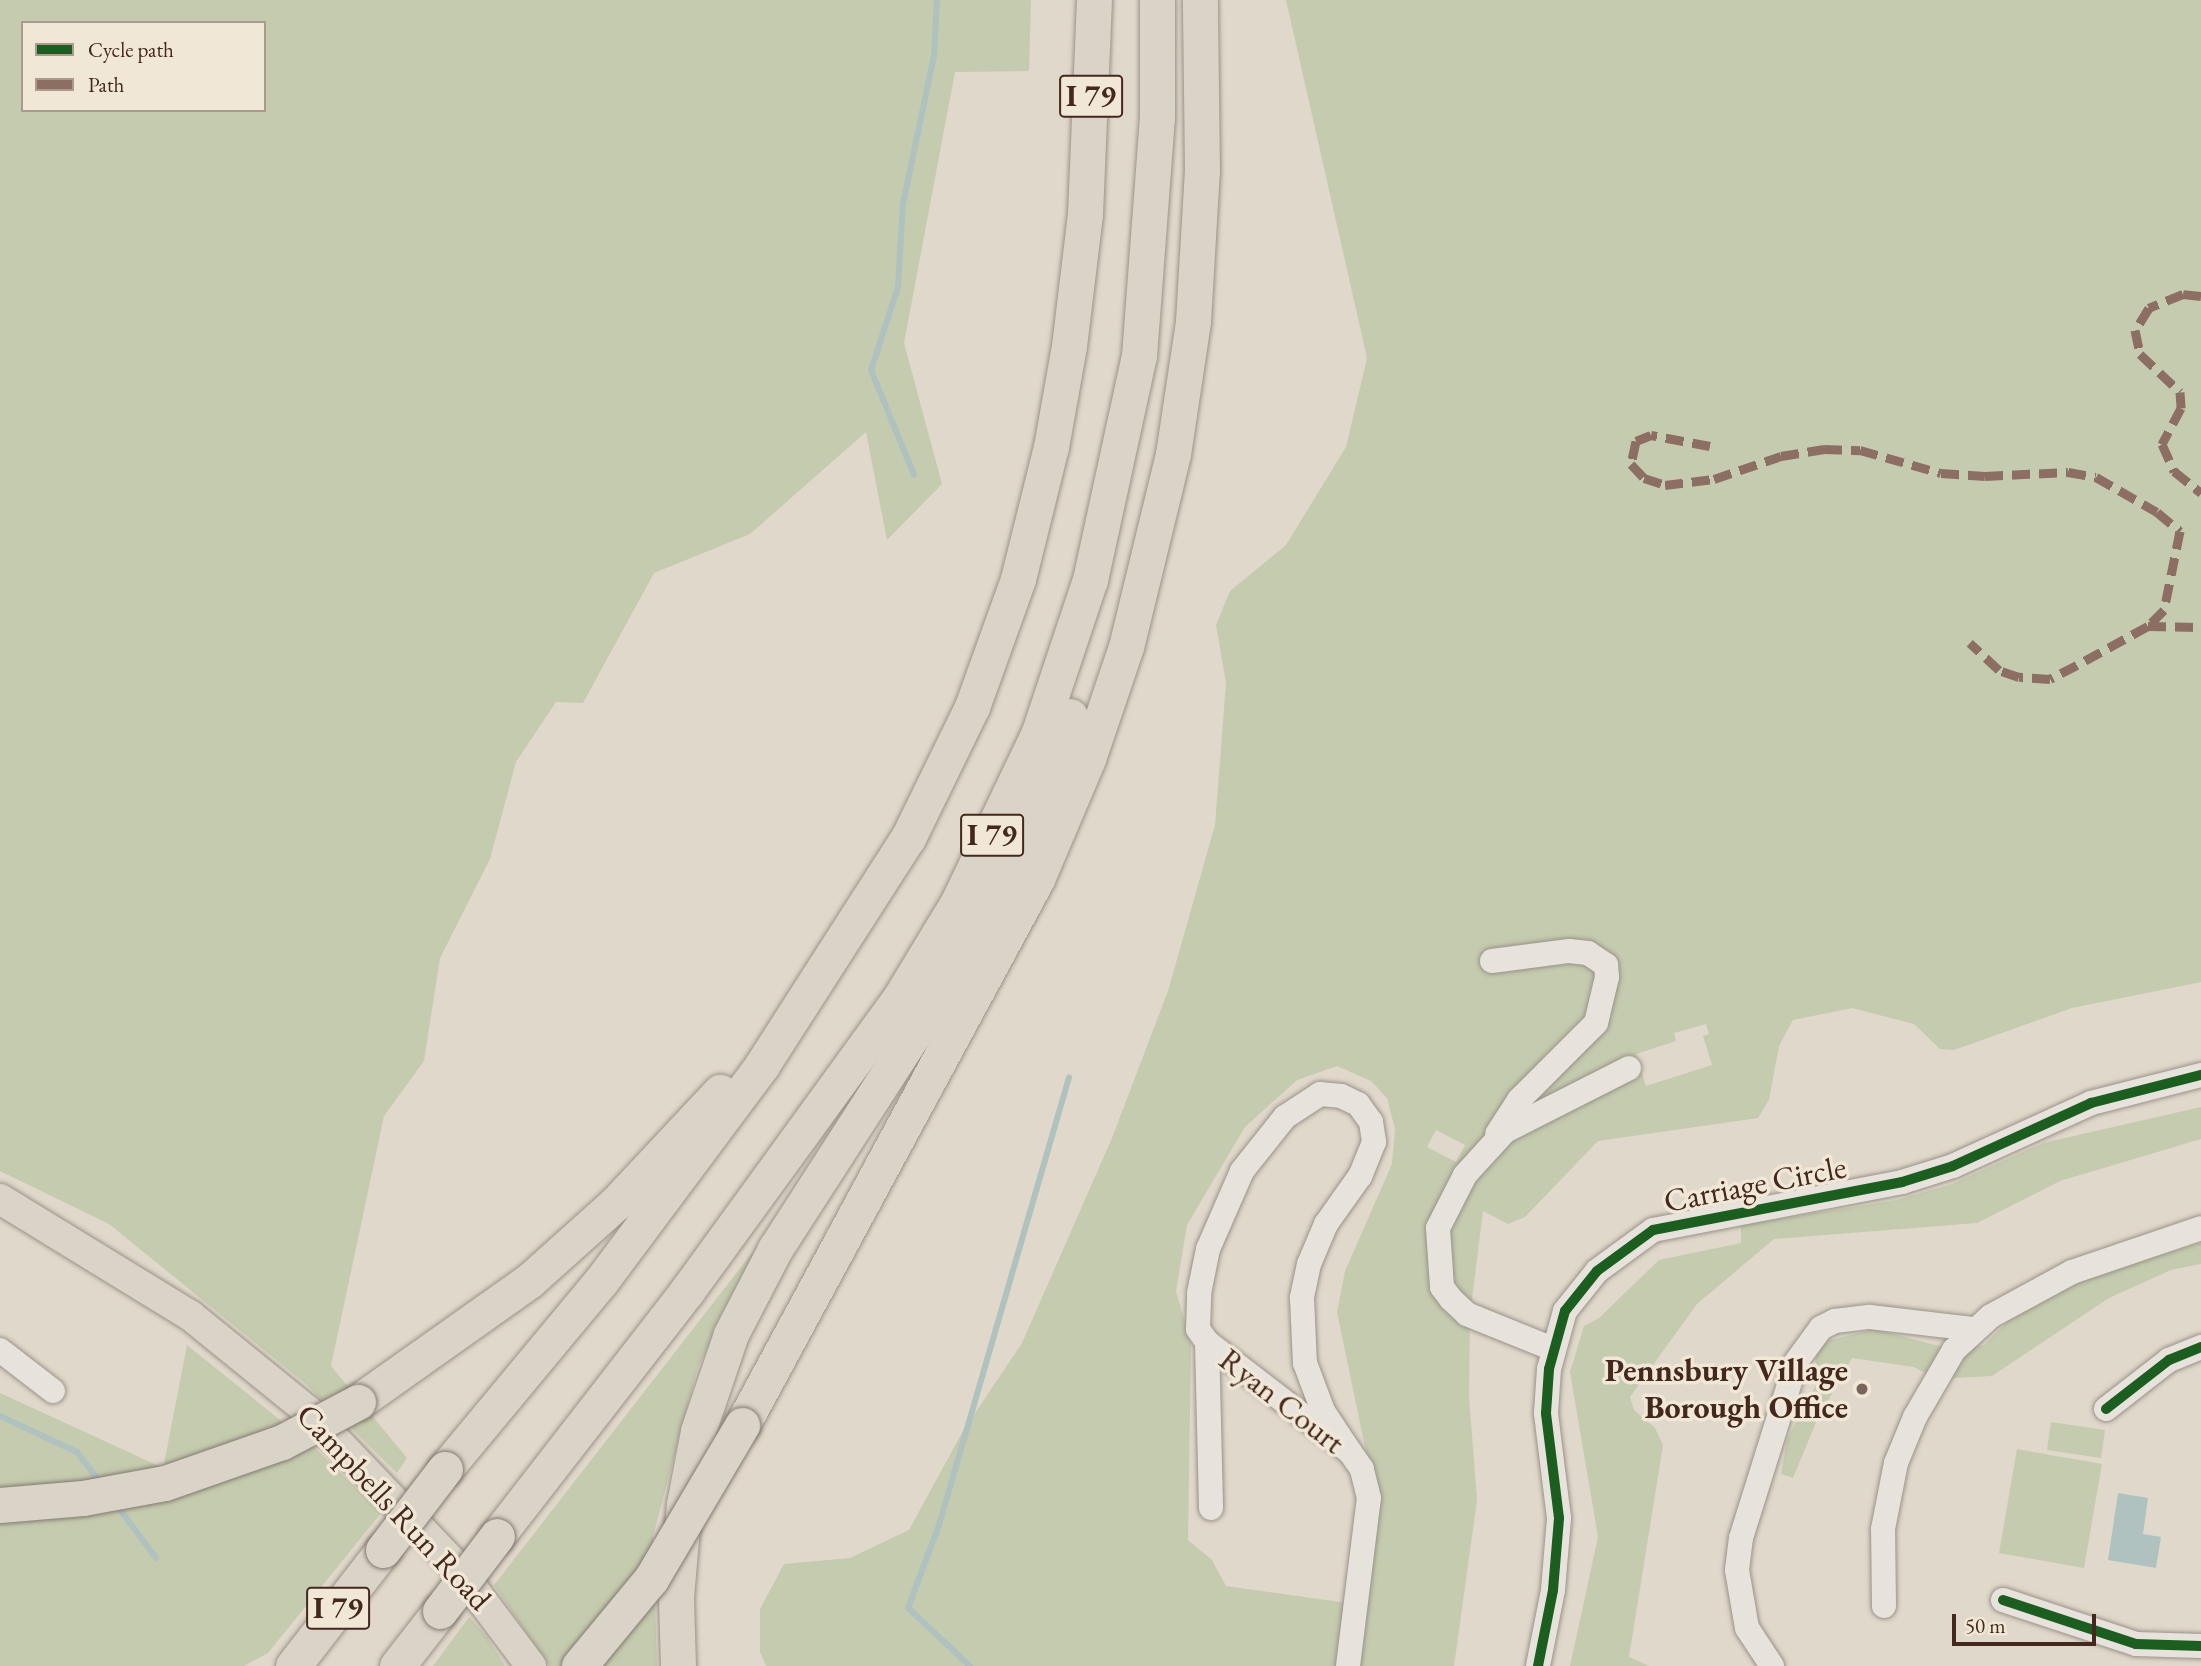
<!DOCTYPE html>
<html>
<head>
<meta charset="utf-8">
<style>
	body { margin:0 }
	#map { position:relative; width:2201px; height:1666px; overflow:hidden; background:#e0d8ca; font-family:"EB Garamond",serif }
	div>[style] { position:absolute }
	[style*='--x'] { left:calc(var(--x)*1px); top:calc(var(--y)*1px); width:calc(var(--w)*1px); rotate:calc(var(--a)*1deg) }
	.green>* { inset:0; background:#c5cbae }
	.water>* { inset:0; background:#afc2c0 }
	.stream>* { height:6px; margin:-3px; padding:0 3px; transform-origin:3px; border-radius:3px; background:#afc2c0 }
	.roads { filter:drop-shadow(0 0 2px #9a9289) drop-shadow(0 0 2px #9a9289) }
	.minor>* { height:24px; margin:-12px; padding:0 12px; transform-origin:12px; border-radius:12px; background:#e7e3dc }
	.major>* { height:30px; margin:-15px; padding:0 15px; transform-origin:15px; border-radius:15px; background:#dad3c7 }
	.highway>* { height:35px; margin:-17.5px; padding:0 17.5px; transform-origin:17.5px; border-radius:17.5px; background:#dad3c7 }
	.bridges { filter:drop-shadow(0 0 2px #837a72) drop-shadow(0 0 2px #837a72) }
	.highway-bridge>* { height:35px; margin:-17.5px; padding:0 17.5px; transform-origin:17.5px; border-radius:17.5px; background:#dad3c7 }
	.quiet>* { height:9px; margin-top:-4.5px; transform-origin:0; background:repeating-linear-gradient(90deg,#8d6e63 0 18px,transparent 0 27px) }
	.cycleway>* { height:10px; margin:-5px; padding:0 5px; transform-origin:5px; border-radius:5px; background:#1b5e20 }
	.dots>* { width:19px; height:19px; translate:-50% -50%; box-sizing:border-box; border:4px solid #f0e7d7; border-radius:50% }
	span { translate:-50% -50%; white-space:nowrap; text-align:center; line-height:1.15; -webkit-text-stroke:7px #f0e7d7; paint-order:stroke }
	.shield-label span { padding:2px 5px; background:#f0e7d7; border:2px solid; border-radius:5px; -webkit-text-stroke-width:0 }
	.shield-label { font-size:30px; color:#44271d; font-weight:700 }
	.street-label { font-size:32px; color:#44271d }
	.poi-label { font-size:32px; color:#44271d; font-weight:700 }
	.right { translate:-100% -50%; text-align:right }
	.legend { position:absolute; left:21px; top:21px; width:245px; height:91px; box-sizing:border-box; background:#f0e7d7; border:2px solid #ab9a8d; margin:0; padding:9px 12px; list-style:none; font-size:21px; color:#44271d }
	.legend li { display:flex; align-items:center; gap:14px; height:35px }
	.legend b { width:35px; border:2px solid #ab9a8d }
	.scale { position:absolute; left:1952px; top:1614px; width:144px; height:32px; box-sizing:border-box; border:4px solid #44271d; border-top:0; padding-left:9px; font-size:21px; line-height:24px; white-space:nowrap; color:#44271d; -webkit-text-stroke:5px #f0e7d7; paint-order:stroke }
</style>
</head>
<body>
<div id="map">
	<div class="green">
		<i style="clip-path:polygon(evenodd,0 0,1031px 0,1029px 71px,955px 72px,904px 343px,942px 484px,887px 540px,866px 432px,750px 534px,654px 573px,583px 703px,556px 702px,516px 762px,490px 859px,440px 958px,424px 1061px,384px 1116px,331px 1366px,407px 1458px,397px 1473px,306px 1384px,109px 1224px,0 1171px,0 0,23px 23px,264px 23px,264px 110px,23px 110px,23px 23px)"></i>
		<i style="clip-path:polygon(evenodd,1286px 0,2201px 0,2201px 982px,2072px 1008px,1954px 1050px,1940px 1049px,1914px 1024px,1852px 1008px,1793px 1020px,1779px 1046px,1769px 1100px,1758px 1118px,1598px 1141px,1525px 1217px,1508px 1224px,1483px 1211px,1470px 1315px,1469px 1396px,1477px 1500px,1454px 1666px,766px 1666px,760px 1652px,760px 1609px,784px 1564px,850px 1558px,909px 1530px,963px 1431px,1022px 1343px,1112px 1138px,1168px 991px,1215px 825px,1226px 683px,1216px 625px,1230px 591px,1286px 545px,1346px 447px,1367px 358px,1286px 0,1706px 1024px,1709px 1034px,1703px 1036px,1712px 1065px,1646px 1086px,1636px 1054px,1676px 1041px,1674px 1033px,1706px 1024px,1286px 0,1337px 1066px,1371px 1081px,1387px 1098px,1395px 1129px,1392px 1164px,1345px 1271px,1337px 1312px,1366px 1452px,1369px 1498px,1355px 1604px,1226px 1586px,1212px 1560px,1188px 1540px,1191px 1344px,1176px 1291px,1187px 1225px,1245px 1127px,1297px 1080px,1337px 1066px,1286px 0,1436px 1130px,1465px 1145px,1456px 1162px,1427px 1147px,1436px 1130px)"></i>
		<i style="clip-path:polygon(2201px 1107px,2201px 1139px,2060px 1181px,1977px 1223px,1774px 1239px,1697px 1304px,1630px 1397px,1634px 1410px,1655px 1428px,1663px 1445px,1629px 1657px,1649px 1666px,1570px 1666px,1598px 1537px,1570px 1372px,1584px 1326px,1599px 1318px,1659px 1260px,1741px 1243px,1741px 1225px,1897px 1200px,1952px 1184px,2043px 1143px)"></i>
		<i style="clip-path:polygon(762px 1240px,698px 1367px,653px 1536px,657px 1666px,549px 1666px,494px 1585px)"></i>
		<i style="clip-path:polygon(2201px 1243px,2201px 1264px,2171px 1270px,2109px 1298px,1992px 1376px,1936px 1379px,1914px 1367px,1852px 1358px,1817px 1420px,1793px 1478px,1781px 1474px,1787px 1439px,1818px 1381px,1815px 1355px,1827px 1341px,1875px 1329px,1954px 1350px,1984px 1345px,2012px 1317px,2080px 1279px)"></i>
		<i style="clip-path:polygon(187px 1345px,315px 1448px,381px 1513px,268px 1653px,244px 1666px,0 1666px,0 1393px,161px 1467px,159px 1490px)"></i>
		<i style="clip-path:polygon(2051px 1422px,2105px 1430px,2101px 1458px,2047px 1450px)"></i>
		<i style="clip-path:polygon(2017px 1449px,2102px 1464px,2084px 1568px,1999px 1553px)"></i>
		<i style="clip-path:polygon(469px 1617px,487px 1637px,505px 1666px,433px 1666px)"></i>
	</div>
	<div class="water">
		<i style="clip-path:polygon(2118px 1493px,2148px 1498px,2143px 1534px,2161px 1537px,2156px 1568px,2108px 1560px)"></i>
	</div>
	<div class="stream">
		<i style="--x:914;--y:475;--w:113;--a:-112.3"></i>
		<i style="--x:871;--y:370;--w:87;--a:-72"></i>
		<i style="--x:898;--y:287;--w:83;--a:-86.6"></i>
		<i style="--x:903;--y:204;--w:151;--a:-78.2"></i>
		<i style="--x:934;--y:56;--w:56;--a:-86.9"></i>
		<i style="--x:0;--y:1416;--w:85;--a:25.1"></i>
		<i style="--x:77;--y:1452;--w:39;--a:53"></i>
		<i style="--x:115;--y:1503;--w:69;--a:53.3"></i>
		<i style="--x:970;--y:1666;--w:85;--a:-136.9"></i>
		<i style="--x:908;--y:1608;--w:89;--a:-69.5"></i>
		<i style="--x:939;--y:1525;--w:466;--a:-73.8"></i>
	</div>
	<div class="roads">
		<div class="minor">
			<i style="--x:1492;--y:961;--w:78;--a:-7.4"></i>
			<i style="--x:1569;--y:951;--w:19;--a:6"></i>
			<i style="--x:1588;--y:953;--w:22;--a:34"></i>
			<i style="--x:1606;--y:965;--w:12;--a:85"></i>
			<i style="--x:1607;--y:977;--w:47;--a:103.4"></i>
			<i style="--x:1596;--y:1023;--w:109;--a:135"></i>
			<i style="--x:1519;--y:1100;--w:40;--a:122.9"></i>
			<i style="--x:1207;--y:1342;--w:166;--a:88.6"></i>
			<i style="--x:1553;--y:1349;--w:93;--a:-157.9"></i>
			<i style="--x:1467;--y:1314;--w:22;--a:-137"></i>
			<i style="--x:1451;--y:1299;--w:15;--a:-127"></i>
			<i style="--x:1442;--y:1287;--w:59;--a:-93.9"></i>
			<i style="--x:1438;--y:1228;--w:59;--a:-63"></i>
			<i style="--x:1465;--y:1175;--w:59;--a:-47.7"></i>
			<i style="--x:1505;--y:1131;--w:139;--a:-26.9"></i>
			<i style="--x:0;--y:1350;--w:67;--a:37.7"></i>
			<i style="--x:2106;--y:1409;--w:80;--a:-37.9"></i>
			<i style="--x:2169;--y:1360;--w:35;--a:-22"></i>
			<i style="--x:2003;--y:1600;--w:140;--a:18.3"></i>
			<i style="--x:2136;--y:1644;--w:65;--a:1.8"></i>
			<i style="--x:1884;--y:1606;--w:77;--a:-90.7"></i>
			<i style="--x:1883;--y:1529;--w:67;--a:-78.9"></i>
			<i style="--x:1896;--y:1463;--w:50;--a:-67.6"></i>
			<i style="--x:1915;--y:1417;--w:78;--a:-59.8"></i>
			<i style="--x:1954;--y:1350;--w:50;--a:-42.6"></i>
			<i style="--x:1991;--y:1316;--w:92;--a:-28.5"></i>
			<i style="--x:2072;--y:1272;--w:136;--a:-18.8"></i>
			<i style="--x:1348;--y:1666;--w:169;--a:-82.9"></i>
			<i style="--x:1369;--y:1498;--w:30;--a:-104"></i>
			<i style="--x:1362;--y:1469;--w:21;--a:-125"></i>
			<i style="--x:1350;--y:1452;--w:180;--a:-142.4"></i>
			<i style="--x:1207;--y:1342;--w:16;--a:-125"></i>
			<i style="--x:1198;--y:1329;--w:36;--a:-88"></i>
			<i style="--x:1199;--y:1293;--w:45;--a:-78.4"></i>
			<i style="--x:1208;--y:1249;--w:85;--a:-66.4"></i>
			<i style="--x:1242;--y:1171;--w:69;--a:-51.5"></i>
			<i style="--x:1285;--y:1117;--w:42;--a:-33.3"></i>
			<i style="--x:1320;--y:1094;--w:21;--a:5"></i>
			<i style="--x:1341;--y:1096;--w:19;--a:25"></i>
			<i style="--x:1358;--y:1104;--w:22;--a:54"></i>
			<i style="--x:1371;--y:1122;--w:20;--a:81"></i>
			<i style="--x:1374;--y:1142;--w:37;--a:112"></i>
			<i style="--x:1360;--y:1176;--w:59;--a:125.3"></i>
			<i style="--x:1326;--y:1224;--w:43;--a:113"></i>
			<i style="--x:1309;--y:1264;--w:35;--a:102"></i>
			<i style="--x:1302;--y:1298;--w:65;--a:87.4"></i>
			<i style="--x:1305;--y:1363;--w:51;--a:69.4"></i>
			<i style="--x:1323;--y:1411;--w:49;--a:56.6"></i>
			<i style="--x:1538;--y:1666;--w:77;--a:-78.8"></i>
			<i style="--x:1553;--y:1590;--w:72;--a:-85.2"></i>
			<i style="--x:1559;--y:1518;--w:106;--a:-97.1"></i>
			<i style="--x:1546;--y:1413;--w:44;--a:-86.1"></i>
			<i style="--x:1549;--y:1369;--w:60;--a:-74.6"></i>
			<i style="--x:1565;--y:1311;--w:51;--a:-51.3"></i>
			<i style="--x:1597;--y:1271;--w:69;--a:-36.2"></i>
			<i style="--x:1653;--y:1230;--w:254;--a:-10.9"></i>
			<i style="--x:1902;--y:1182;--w:53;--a:-17.4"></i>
			<i style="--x:1953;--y:1166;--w:152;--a:-24.5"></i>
			<i style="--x:2091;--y:1103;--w:114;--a:-14.3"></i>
			<i style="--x:1772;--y:1666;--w:45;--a:-123.3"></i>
			<i style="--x:1747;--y:1628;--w:59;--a:-99.8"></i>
			<i style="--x:1737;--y:1570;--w:32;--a:-83"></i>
			<i style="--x:1741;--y:1538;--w:184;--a:-72.6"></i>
			<i style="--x:1796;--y:1362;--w:42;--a:-53.7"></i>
			<i style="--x:1821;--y:1328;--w:16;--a:-27"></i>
			<i style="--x:1835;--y:1321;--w:35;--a:-7"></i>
			<i style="--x:1870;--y:1317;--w:105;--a:6.6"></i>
		</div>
		<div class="major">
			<i style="--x:0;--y:1199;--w:224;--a:31.5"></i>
			<i style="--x:191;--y:1316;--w:151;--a:39.1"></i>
			<i style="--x:308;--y:1411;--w:214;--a:46.3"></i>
			<i style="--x:456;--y:1566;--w:125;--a:53.1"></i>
		</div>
		<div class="highway">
			<i style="--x:358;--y:1402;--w:209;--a:-35.3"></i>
			<i style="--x:529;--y:1281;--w:118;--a:-41.9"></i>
			<i style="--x:617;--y:1202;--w:151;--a:-46.9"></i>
			<i style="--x:742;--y:1425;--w:621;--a:-61.62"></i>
			<i style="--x:1037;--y:879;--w:130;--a:-67"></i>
			<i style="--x:1088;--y:759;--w:118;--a:-71.3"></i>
			<i style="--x:1126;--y:647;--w:199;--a:-76.3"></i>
			<i style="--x:1173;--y:454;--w:134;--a:-81.4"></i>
			<i style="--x:1193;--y:321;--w:150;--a:-86.6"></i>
			<i style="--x:1202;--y:171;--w:171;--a:-90.7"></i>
			<i style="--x:445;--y:1469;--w:246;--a:-50.3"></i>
			<i style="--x:602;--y:1280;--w:268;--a:-53.3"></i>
			<i style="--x:762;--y:1065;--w:270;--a:-57.3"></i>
			<i style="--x:908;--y:838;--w:146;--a:-64"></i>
			<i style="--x:972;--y:707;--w:136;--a:-70.2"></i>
			<i style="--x:1018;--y:579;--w:136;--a:-76"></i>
			<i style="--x:1051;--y:447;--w:103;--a:-79.9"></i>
			<i style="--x:1069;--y:346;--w:133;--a:-83.1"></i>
			<i style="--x:1085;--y:214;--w:214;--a:-87.6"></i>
			<i style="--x:497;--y:1536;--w:310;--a:-52.2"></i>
			<i style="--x:687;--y:1291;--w:359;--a:-54"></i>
			<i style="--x:898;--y:1001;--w:116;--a:-58.8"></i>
			<i style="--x:958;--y:902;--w:188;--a:-64.5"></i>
			<i style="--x:1039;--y:732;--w:160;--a:-71.5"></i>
			<i style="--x:1090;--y:580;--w:229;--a:-77.7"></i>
			<i style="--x:1139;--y:356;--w:239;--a:-85.7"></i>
			<i style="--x:1157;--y:118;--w:118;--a:-90"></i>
			<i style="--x:293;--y:1666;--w:147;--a:-52.2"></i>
			<i style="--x:397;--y:1666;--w:70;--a:-52"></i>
			<i style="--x:678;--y:1666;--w:69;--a:-91.7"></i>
			<i style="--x:676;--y:1597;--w:93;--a:-85.1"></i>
			<i style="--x:684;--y:1504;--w:74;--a:-79.1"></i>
			<i style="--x:698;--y:1431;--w:102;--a:-71.2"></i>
			<i style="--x:731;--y:1334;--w:96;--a:-62.6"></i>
			<i style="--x:775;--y:1249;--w:319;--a:-57.2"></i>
			<i style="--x:948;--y:981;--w:131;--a:-62.3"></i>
			<i style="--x:1009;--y:865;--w:161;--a:-67.7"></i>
		</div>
	</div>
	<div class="bridges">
		<div class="highway-bridge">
			<i style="--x:0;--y:1505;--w:83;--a:-4.8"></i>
			<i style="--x:83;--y:1498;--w:83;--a:-10.4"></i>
			<i style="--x:165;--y:1483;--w:124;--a:-19.3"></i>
			<i style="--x:282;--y:1442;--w:86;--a:-27.8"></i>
			<i style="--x:383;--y:1550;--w:102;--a:-52.6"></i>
			<i style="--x:440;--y:1611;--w:94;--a:-52.8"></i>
			<i style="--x:579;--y:1666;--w:113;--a:-50.4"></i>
			<i style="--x:651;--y:1579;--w:179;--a:-59.4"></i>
		</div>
	</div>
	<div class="quiet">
		<i style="--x:2201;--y:296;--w:18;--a:-174"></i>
		<i style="--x:2183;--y:294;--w:37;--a:158"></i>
		<i style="--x:2149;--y:308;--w:26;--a:122"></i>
		<i style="--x:2135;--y:330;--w:25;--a:78"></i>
		<i style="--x:2140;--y:354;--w:55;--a:43.5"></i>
		<i style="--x:2180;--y:392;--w:16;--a:86"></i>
		<i style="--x:2181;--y:408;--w:41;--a:117.8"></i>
		<i style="--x:2162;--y:444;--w:30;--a:66"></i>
		<i style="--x:2174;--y:471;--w:35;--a:39"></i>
		<i style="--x:1710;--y:446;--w:60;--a:-169.4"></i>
		<i style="--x:1651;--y:435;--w:16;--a:158"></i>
		<i style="--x:1636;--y:441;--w:24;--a:102"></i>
		<i style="--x:1631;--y:464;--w:19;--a:47"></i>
		<i style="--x:1644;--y:478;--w:22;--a:18"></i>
		<i style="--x:1665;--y:485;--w:49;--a:-7"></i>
		<i style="--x:1714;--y:479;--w:71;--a:-18.9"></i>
		<i style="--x:1781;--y:456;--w:44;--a:-9.2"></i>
		<i style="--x:1824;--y:449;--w:36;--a:2"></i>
		<i style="--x:1860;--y:450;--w:84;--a:15.9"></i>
		<i style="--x:1941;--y:473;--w:44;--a:3.9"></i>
		<i style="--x:1985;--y:476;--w:83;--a:-2.8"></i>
		<i style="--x:2068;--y:472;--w:28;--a:10"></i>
		<i style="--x:2096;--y:477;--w:70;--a:29.8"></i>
		<i style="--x:2157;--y:512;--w:30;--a:40"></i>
		<i style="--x:2180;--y:531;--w:81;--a:101.4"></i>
		<i style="--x:2164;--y:610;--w:23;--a:135"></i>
		<i style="--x:2148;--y:626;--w:81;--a:151.2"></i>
		<i style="--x:2077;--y:665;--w:30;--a:153"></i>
		<i style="--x:2050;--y:679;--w:31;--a:-176"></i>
		<i style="--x:2019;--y:677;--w:21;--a:-161"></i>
		<i style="--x:1999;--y:670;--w:40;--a:-137"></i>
		<i style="--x:2148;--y:626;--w:53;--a:1.1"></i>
	</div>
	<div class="cycleway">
		<i style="--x:2106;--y:1409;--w:80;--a:-37.9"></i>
		<i style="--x:2169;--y:1360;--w:35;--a:-22"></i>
		<i style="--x:2003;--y:1600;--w:140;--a:18.3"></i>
		<i style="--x:2136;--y:1644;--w:65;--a:1.8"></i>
		<i style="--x:1538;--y:1666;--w:77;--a:-78.8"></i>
		<i style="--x:1553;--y:1590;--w:72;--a:-85.2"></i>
		<i style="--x:1559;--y:1518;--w:106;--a:-97.1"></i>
		<i style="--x:1546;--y:1413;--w:44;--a:-86.1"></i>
		<i style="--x:1549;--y:1369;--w:60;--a:-74.6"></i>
		<i style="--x:1565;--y:1311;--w:51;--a:-51.3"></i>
		<i style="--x:1597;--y:1271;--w:69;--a:-36.2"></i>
		<i style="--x:1653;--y:1230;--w:254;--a:-10.9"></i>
		<i style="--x:1902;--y:1182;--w:53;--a:-17.4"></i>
		<i style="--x:1953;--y:1166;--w:152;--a:-24.5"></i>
		<i style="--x:2091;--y:1103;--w:114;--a:-14.3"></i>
	</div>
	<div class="dots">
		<i style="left:1862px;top:1389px;background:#7b655a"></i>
	</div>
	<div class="shield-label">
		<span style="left:1091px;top:96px">I 79</span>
		<span style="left:992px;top:835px">I 79</span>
		<span style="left:338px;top:1608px">I 79</span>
	</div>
	<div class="street-label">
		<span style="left:1755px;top:1184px;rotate:-11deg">Carriage Circle</span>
		<span style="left:1282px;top:1401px;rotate:38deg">Ryan Court</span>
		<span style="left:394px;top:1507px;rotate:47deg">Campbells Run Road</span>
	</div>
	<div class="poi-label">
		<span class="right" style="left:1848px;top:1389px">Pennsbury Village<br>Borough Office</span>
	</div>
	<ul class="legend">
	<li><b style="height:9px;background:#1b5e20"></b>Cycle path</li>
	<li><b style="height:9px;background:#8d6e63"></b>Path</li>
	</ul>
	<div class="scale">50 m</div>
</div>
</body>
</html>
